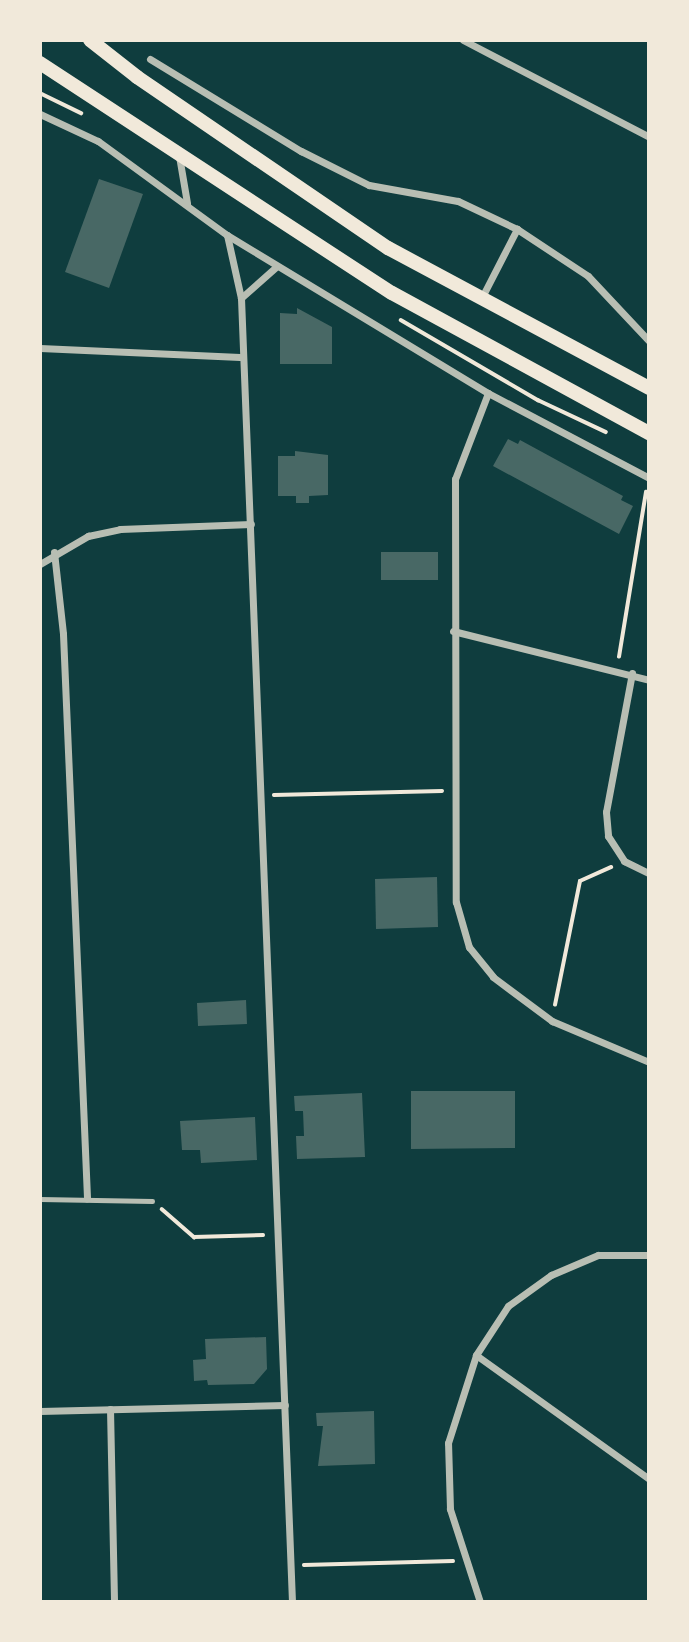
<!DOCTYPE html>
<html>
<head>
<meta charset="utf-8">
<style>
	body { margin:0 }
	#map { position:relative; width:689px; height:1642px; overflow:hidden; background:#0f3d3e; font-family:"Work Sans",sans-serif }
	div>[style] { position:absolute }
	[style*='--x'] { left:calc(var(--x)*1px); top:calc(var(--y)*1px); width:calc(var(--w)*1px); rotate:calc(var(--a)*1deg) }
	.building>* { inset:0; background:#486865 }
	.path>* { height:3.5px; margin:-1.75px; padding:0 1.75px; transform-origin:1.75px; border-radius:1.75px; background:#f1e9da }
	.service>* { height:4.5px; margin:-2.25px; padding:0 2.25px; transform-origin:2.25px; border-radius:2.25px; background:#b8beb3 }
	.minor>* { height:7px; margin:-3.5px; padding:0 3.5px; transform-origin:3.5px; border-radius:3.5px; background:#b8beb3 }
	.primary>* { height:14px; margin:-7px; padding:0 7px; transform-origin:7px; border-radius:7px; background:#f1e9da }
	span { translate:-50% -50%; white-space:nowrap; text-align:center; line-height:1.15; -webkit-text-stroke:7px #f1e9da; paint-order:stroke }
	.frame { position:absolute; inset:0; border:42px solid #f1e9da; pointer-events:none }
</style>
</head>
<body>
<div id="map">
	<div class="building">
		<i style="clip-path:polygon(99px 179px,143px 194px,109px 288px,65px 272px)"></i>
		<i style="clip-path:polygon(297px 308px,332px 327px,332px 364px,280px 364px,280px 313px,297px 314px)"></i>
		<i style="clip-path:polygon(508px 439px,518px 444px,520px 440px,623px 496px,621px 500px,633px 506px,619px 534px,493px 466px)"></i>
		<i style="clip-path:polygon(295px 451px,328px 455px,328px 495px,309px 496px,309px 503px,296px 503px,296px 496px,278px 496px,278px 456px,295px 456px)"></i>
		<i style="clip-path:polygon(381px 552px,438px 552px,438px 580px,381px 580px)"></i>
		<i style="clip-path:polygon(437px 877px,438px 927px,376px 929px,375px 879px)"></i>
		<i style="clip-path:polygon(246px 1000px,247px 1024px,198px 1026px,197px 1003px)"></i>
		<i style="clip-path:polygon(411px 1091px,515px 1091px,515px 1148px,411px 1149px)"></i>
		<i style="clip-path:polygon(362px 1093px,365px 1157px,297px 1159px,296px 1136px,304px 1136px,303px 1111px,295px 1111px,294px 1096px)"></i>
		<i style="clip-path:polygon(255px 1117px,257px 1160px,201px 1163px,200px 1150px,182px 1150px,180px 1121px)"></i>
		<i style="clip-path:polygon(266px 1337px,267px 1369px,254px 1384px,208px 1385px,207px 1380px,194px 1381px,193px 1360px,206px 1359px,205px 1339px)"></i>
		<i style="clip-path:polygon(374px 1411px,375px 1464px,318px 1466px,323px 1426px,317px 1426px,316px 1413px)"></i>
	</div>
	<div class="path">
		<i style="--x:40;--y:93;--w:46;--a:26"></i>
		<i style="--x:401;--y:320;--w:159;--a:30.3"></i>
		<i style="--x:538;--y:400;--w:75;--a:25.2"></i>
		<i style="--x:619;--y:657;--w:167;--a:-80.7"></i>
		<i style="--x:274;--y:795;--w:168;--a:-1.4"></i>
		<i style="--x:555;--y:1005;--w:126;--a:-78.6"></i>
		<i style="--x:580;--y:881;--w:34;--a:-24"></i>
		<i style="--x:162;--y:1209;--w:43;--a:41.2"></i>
		<i style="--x:194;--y:1237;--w:69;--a:-1.7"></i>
		<i style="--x:304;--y:1565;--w:149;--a:-1.5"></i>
	</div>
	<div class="service">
		<i style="--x:40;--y:1199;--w:112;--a:1"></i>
	</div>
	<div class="minor">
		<i style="--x:463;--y:40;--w:210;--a:27.5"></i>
		<i style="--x:150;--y:59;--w:177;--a:31.4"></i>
		<i style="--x:301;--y:151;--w:76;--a:26.6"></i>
		<i style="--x:369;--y:185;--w:90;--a:10.2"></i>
		<i style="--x:458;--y:201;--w:65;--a:25.4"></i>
		<i style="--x:517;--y:229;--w:85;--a:33.5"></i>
		<i style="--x:588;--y:276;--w:89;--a:46.8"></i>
		<i style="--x:40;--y:114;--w:64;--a:25"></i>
		<i style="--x:98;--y:141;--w:160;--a:36.1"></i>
		<i style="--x:227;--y:235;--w:305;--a:31.2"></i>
		<i style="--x:488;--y:393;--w:182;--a:27.8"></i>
		<i style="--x:179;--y:156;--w:48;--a:80.3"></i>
		<i style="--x:227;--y:235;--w:65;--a:77.5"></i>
		<i style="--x:241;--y:298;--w:1305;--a:87.76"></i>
		<i style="--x:241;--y:298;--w:48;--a:-41.6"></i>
		<i style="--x:481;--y:299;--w:79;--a:-62.8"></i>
		<i style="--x:40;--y:348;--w:200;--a:2.6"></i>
		<i style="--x:488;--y:393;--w:92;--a:111"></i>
		<i style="--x:455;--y:479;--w:423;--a:89.9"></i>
		<i style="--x:456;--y:902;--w:47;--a:73.9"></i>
		<i style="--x:469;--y:947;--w:38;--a:51"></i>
		<i style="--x:493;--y:977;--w:74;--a:36.7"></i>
		<i style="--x:552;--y:1021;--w:105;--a:22.9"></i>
		<i style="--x:54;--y:552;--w:82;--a:83.7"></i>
		<i style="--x:63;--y:634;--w:565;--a:87.56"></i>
		<i style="--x:40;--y:564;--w:56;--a:-30.3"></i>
		<i style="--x:88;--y:536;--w:33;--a:-12"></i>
		<i style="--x:120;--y:529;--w:131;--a:-2.2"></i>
		<i style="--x:453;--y:631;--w:202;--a:14"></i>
		<i style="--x:632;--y:673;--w:141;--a:100.6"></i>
		<i style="--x:606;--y:812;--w:24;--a:85"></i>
		<i style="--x:608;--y:836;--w:30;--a:57"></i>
		<i style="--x:624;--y:861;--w:28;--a:26"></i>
		<i style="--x:476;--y:1355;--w:213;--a:35.6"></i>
		<i style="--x:110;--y:1409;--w:193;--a:88.8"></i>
		<i style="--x:40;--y:1411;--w:245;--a:-1.4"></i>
		<i style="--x:480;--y:1602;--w:98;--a:-107.9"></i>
		<i style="--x:450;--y:1509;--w:66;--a:-91.7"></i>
		<i style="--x:448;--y:1443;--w:92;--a:-72.3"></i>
		<i style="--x:476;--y:1355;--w:59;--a:-56.9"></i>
		<i style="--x:508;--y:1306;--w:53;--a:-35.8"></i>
		<i style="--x:551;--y:1275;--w:51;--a:-23.1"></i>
		<i style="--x:598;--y:1255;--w:51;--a:0"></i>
	</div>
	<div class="primary">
		<i style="--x:90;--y:40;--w:60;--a:38.2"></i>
		<i style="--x:137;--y:77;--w:304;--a:34.3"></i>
		<i style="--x:388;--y:248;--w:296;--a:28.2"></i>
		<i style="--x:40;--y:63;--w:420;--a:33.2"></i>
		<i style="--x:392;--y:293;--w:293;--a:28.6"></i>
	</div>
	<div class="frame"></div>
</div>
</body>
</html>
